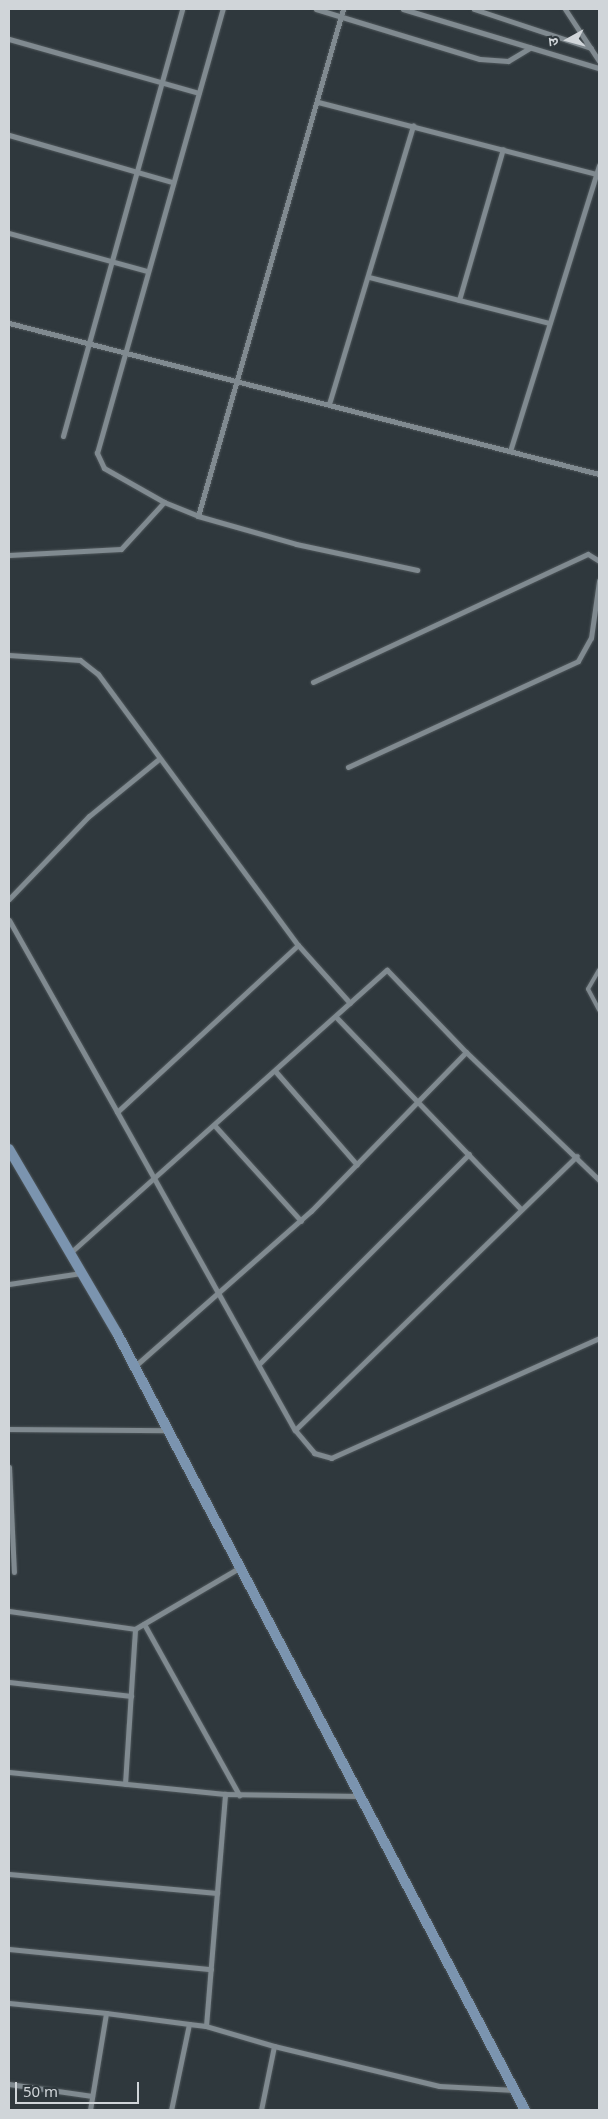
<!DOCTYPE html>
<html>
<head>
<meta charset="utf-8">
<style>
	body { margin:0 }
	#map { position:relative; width:608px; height:2119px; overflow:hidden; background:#2f383d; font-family:"Noto Sans","Noto Sans Devanagari",sans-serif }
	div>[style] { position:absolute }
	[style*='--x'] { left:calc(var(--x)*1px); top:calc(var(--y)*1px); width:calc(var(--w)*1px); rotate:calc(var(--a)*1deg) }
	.roads { filter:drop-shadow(0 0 1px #4e565a) drop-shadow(0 0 1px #4e565a) }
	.service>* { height:4px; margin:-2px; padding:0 2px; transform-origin:2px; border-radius:2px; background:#808a90 }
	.minor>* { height:5px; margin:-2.5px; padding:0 2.5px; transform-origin:2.5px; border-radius:2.5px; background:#808a90 }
	.secondary>* { height:10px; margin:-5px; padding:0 5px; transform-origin:5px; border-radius:5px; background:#7b94af }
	span { translate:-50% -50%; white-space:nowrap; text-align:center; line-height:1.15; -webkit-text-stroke:4px #2f383d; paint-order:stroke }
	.frame { position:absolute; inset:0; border:10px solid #d0d5d9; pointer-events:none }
	.north { position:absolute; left:543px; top:15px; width:50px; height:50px; -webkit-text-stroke:4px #2f383d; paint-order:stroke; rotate:263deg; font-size:14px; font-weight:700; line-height:20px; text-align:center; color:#d0d5d9 }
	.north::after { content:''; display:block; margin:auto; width:18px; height:22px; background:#d0d5d9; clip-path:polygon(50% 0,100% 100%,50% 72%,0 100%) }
	.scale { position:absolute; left:15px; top:2082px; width:124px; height:22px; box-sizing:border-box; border:2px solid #d0d5d9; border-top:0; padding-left:6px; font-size:15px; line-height:18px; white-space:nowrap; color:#d0d5d9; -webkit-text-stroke:4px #2f383d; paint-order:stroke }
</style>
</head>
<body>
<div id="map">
	<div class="roads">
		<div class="service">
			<i style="--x:599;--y:970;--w:22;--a:120"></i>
			<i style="--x:588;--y:989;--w:24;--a:62"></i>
		</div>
		<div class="minor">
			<i style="--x:316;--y:9;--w:171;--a:17"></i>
			<i style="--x:480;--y:59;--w:28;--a:4"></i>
			<i style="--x:508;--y:61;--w:26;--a:-31"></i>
			<i style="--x:403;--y:9;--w:205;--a:16.8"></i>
			<i style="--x:474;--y:9;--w:123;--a:18.4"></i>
			<i style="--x:565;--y:9;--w:62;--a:56.8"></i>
			<i style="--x:9;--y:39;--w:197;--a:15.9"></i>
			<i style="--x:318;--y:102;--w:288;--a:14.5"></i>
			<i style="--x:9;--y:135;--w:170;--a:16.1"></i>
			<i style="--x:9;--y:233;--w:143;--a:15.4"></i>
			<i style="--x:369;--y:277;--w:186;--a:14.3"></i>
			<i style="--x:459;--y:300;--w:157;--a:-73.8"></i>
			<i style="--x:9;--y:323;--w:609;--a:14.36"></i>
			<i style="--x:329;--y:404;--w:291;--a:-73.2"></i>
			<i style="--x:63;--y:436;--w:443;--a:-74.4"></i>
			<i style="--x:510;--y:451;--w:299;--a:-72.7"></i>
			<i style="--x:164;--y:502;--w:69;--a:-150.5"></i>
			<i style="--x:104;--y:468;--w:17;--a:-115"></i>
			<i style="--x:97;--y:453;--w:462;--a:-74.2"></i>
			<i style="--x:198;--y:516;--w:102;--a:15.9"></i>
			<i style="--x:296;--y:544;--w:124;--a:12.1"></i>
			<i style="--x:9;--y:555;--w:112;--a:-3.1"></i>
			<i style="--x:121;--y:549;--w:64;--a:-47.5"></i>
			<i style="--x:164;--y:502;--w:37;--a:22"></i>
			<i style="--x:198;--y:516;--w:527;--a:-74.04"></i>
			<i style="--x:9;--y:655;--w:71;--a:4"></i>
			<i style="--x:80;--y:660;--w:23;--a:38"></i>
			<i style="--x:98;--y:674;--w:337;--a:53.6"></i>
			<i style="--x:313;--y:682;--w:303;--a:-25"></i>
			<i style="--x:588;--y:554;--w:13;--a:32"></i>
			<i style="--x:348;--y:767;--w:253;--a:-24.7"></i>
			<i style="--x:578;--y:661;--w:26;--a:-61"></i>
			<i style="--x:591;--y:638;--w:58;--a:-82"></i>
			<i style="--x:9;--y:899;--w:115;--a:-46.1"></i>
			<i style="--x:89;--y:816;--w:90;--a:-39.2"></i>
			<i style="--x:9;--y:920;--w:220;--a:60.6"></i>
			<i style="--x:350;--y:1003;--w:78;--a:-131.9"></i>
			<i style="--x:298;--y:945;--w:246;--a:137.3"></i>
			<i style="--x:117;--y:1112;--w:364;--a:60.8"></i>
			<i style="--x:295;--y:1430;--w:30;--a:50"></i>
			<i style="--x:314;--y:1453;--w:18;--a:16"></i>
			<i style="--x:331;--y:1458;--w:294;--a:-24.1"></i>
			<i style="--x:336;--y:1017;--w:265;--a:46.1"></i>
			<i style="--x:276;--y:1072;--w:123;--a:48.9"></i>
			<i style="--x:215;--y:1126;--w:128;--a:47.8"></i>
			<i style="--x:70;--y:1253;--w:425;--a:-41.8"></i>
			<i style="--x:387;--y:970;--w:114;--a:46.1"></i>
			<i style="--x:9;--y:1284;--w:73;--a:-8.7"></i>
			<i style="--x:259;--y:1364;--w:297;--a:-45"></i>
			<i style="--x:135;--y:1366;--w:235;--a:-41.4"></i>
			<i style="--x:311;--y:1211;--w:222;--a:-45.7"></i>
			<i style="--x:466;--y:1052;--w:185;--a:43.9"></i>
			<i style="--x:9;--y:1429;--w:159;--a:0.4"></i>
			<i style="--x:295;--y:1430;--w:393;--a:-44.2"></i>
			<i style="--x:9;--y:1467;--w:105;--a:87.3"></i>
			<i style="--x:9;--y:1611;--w:127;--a:8.1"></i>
			<i style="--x:144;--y:1624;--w:196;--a:60.9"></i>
			<i style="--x:9;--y:1682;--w:123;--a:6.5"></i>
			<i style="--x:9;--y:1772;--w:217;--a:5.8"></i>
			<i style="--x:125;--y:1784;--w:155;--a:-86.3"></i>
			<i style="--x:135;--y:1629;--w:121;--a:-30.4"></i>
			<i style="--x:9;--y:1874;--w:209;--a:5.2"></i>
			<i style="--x:9;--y:1949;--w:203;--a:5.7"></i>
			<i style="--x:9;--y:2003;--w:98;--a:5.9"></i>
			<i style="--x:189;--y:2024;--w:17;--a:7"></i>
			<i style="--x:206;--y:2026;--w:233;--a:-85.3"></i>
			<i style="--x:225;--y:1794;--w:132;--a:0.9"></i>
			<i style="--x:206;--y:2026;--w:71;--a:16.4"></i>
			<i style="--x:9;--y:2084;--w:84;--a:8.2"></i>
			<i style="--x:90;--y:2110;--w:98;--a:-80.6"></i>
			<i style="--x:106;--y:2013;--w:84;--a:7.5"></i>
			<i style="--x:189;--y:2024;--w:88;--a:101.8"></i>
			<i style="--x:261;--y:2110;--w:65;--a:-78.5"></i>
			<i style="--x:274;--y:2046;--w:170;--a:13.6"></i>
			<i style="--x:439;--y:2086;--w:76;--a:3"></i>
		</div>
		<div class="secondary">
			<i style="--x:9;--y:1149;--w:213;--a:59.6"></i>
			<i style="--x:117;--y:1333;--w:878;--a:62.3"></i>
		</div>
	</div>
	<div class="frame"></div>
	<div class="north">उ</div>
	<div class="scale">50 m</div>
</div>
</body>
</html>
